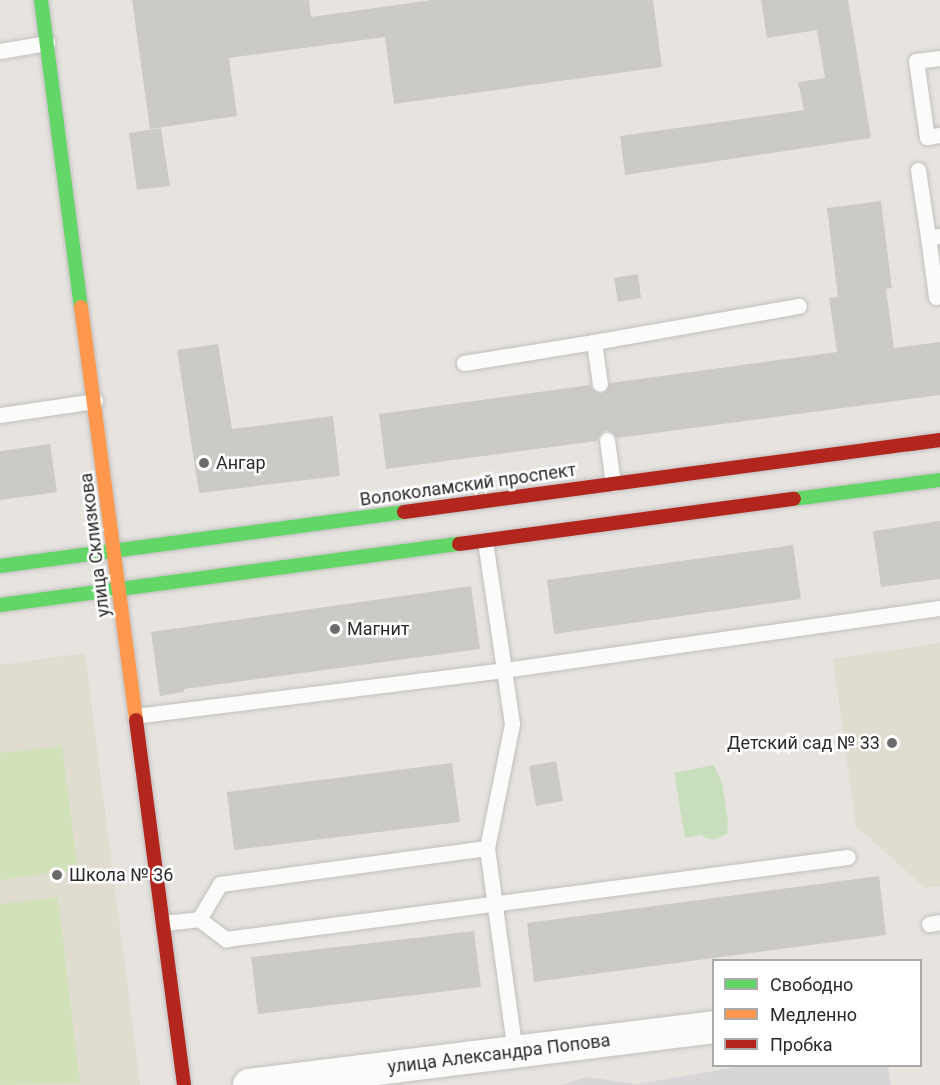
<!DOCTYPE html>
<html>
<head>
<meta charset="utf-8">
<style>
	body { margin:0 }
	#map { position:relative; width:940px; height:1085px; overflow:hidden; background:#e7e4e0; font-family:Roboto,sans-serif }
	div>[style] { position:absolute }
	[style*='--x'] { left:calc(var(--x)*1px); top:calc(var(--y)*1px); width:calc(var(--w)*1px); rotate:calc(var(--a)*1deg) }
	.industrial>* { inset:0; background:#d8d5d7 }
	.education>* { inset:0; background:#e0dcd0 }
	.green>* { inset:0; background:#c9debd }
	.pitch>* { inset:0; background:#d1e2bb }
	.building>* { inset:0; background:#cccac7 }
	.roads { filter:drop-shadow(0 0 2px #c2c0c0) drop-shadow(0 0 2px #c2c0c0) }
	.lane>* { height:15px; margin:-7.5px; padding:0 7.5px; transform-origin:7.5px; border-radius:7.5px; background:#fbfbfa }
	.street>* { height:32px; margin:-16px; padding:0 16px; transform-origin:16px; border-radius:16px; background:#fbfbfa }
	.fast>* { height:14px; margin:-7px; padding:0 7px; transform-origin:7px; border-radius:7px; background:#63d668 }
	.slow>* { height:14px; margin:-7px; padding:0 7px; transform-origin:7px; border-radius:7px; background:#ff974d }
	.jam>* { height:14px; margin:-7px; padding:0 7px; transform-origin:7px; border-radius:7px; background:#b3261e }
	.dots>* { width:16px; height:16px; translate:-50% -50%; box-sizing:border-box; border:3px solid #fff; border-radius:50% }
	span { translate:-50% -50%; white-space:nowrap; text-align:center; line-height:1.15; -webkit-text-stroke:5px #fff; paint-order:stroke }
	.poi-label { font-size:18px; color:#2a2a2a }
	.left { translate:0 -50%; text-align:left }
	.right { translate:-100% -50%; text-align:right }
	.street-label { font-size:18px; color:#2a2a2a }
	.legend { position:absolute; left:712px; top:959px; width:210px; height:108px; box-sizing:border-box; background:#fff; border:2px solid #aaa; margin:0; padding:8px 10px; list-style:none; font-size:18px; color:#2a2a2a }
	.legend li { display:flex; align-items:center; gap:12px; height:30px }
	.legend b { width:30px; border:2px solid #aaa }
</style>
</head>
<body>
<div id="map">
	<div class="industrial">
		<i style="clip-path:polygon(742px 1066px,888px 1066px,891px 1085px,562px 1085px,587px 1077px,637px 1084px)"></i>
	</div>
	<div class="education">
		<i style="clip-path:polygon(940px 643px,940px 886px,925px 888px,856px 826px,833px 659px)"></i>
		<i style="clip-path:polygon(85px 653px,140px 1085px,0 1085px,0 665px)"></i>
	</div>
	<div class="green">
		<i style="clip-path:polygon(714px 765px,722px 783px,728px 822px,727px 834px,712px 840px,700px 835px,685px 838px,674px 773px)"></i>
	</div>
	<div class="pitch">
		<i style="clip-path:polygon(62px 746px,78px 870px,0 880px,0 753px)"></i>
		<i style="clip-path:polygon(58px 897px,80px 1083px,0 1085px,0 904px)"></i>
	</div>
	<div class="building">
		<i style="clip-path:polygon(132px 0,309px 0,311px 17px,432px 0,653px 0,662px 67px,394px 104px,385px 37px,229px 58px,237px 116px,150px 129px)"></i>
		<i style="clip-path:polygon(761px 0,848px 0,871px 138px,625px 175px,620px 136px,804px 110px,798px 82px,825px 78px,817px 30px,767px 38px)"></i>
		<i style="clip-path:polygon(161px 128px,170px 186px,137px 190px,129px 133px)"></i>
		<i style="clip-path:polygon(881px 201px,892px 288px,886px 289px,894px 348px,940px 342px,940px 395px,617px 438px,614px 434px,606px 430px,601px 433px,597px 441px,386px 469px,379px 414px,590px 385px,593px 390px,601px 394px,606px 391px,610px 383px,837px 352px,829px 298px,838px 297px,827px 208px)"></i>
		<i style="clip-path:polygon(638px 274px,641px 298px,618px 302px,614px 278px)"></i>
		<i style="clip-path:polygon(218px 344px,232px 429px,333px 416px,340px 476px,199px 493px,177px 350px)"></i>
		<i style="clip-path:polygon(50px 444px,57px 492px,0 500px,0 451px)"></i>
		<i style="clip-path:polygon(940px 521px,940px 579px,881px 587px,873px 531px)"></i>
		<i style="clip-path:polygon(793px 545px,801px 599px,554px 634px,547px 580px)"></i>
		<i style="clip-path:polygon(471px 586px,480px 649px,184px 689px,184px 692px,160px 696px,151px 632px)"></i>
		<i style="clip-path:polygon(556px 761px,563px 801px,536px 806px,529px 766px)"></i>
		<i style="clip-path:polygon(452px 763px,460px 822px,234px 850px,227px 792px)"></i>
		<i style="clip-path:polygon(879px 876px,886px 935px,534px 982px,527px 923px)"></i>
		<i style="clip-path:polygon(474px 931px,481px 987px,258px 1014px,251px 957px)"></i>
	</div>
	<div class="roads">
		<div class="lane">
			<i style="--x:0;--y:51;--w:48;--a:-9.7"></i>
			<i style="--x:940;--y:58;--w:24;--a:173"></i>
			<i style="--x:916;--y:61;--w:77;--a:81.8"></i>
			<i style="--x:927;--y:137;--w:13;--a:-9"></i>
			<i style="--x:918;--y:170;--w:68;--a:81.5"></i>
			<i style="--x:936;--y:297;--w:61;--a:-97.6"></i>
			<i style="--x:928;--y:237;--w:12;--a:-5"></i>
			<i style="--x:594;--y:342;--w:208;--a:-10"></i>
			<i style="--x:464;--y:363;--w:132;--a:-9.2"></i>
			<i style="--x:594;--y:342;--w:42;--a:81.9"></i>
			<i style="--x:0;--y:415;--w:96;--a:-8.4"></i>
			<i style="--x:607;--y:440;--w:44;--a:82.2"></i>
			<i style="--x:485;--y:541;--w:185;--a:81.6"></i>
			<i style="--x:512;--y:724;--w:126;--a:101.4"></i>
			<i style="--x:487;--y:848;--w:206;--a:82.2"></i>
			<i style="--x:135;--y:716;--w:372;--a:-7.1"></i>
			<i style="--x:504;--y:670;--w:440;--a:-8.1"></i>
			<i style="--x:199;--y:919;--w:41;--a:-59"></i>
			<i style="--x:220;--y:884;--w:269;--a:-7.7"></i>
			<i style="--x:163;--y:923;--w:36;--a:-6"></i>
			<i style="--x:199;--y:919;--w:34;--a:37"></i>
			<i style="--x:226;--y:939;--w:627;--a:-7.51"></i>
			<i style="--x:929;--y:924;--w:11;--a:-10"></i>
		</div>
		<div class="street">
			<i style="--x:249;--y:1085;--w:469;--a:-7.1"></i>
		</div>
		<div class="fast">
			<i style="--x:41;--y:0;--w:310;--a:82.6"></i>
			<i style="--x:794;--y:499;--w:147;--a:-7.4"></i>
			<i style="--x:0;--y:566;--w:408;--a:-7.6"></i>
			<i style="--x:0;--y:605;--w:463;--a:-7.6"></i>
		</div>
		<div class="slow">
			<i style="--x:81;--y:307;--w:417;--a:82.4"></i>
		</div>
		<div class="jam">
			<i style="--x:404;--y:512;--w:541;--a:-7.65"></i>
			<i style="--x:459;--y:544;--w:338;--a:-7.7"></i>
			<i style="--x:136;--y:720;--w:368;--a:82.5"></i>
		</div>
	</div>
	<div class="dots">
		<i style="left:204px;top:463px;background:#6c6b6a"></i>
		<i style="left:335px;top:629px;background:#6c6b6a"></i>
		<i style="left:892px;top:743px;background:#6c6b6a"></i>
		<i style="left:57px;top:875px;background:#6c6b6a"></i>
	</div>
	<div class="poi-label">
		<span class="left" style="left:216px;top:463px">Ангар</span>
		<span class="left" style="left:347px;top:629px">Магнит</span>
		<span class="right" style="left:880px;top:743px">Детский сад № 33</span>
		<span class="left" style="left:69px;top:875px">Школа № 36</span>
	</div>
	<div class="street-label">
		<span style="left:468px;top:485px;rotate:-8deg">Волоколамский проспект</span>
		<span style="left:95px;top:545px;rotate:-97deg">улица Склизкова</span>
		<span style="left:499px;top:1054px;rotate:-7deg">улица Александра Попова</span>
	</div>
	<ul class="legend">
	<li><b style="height:8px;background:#63d668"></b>Свободно</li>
	<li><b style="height:8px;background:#ff974d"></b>Медленно</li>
	<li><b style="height:8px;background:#b3261e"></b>Пробка</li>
	</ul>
</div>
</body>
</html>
